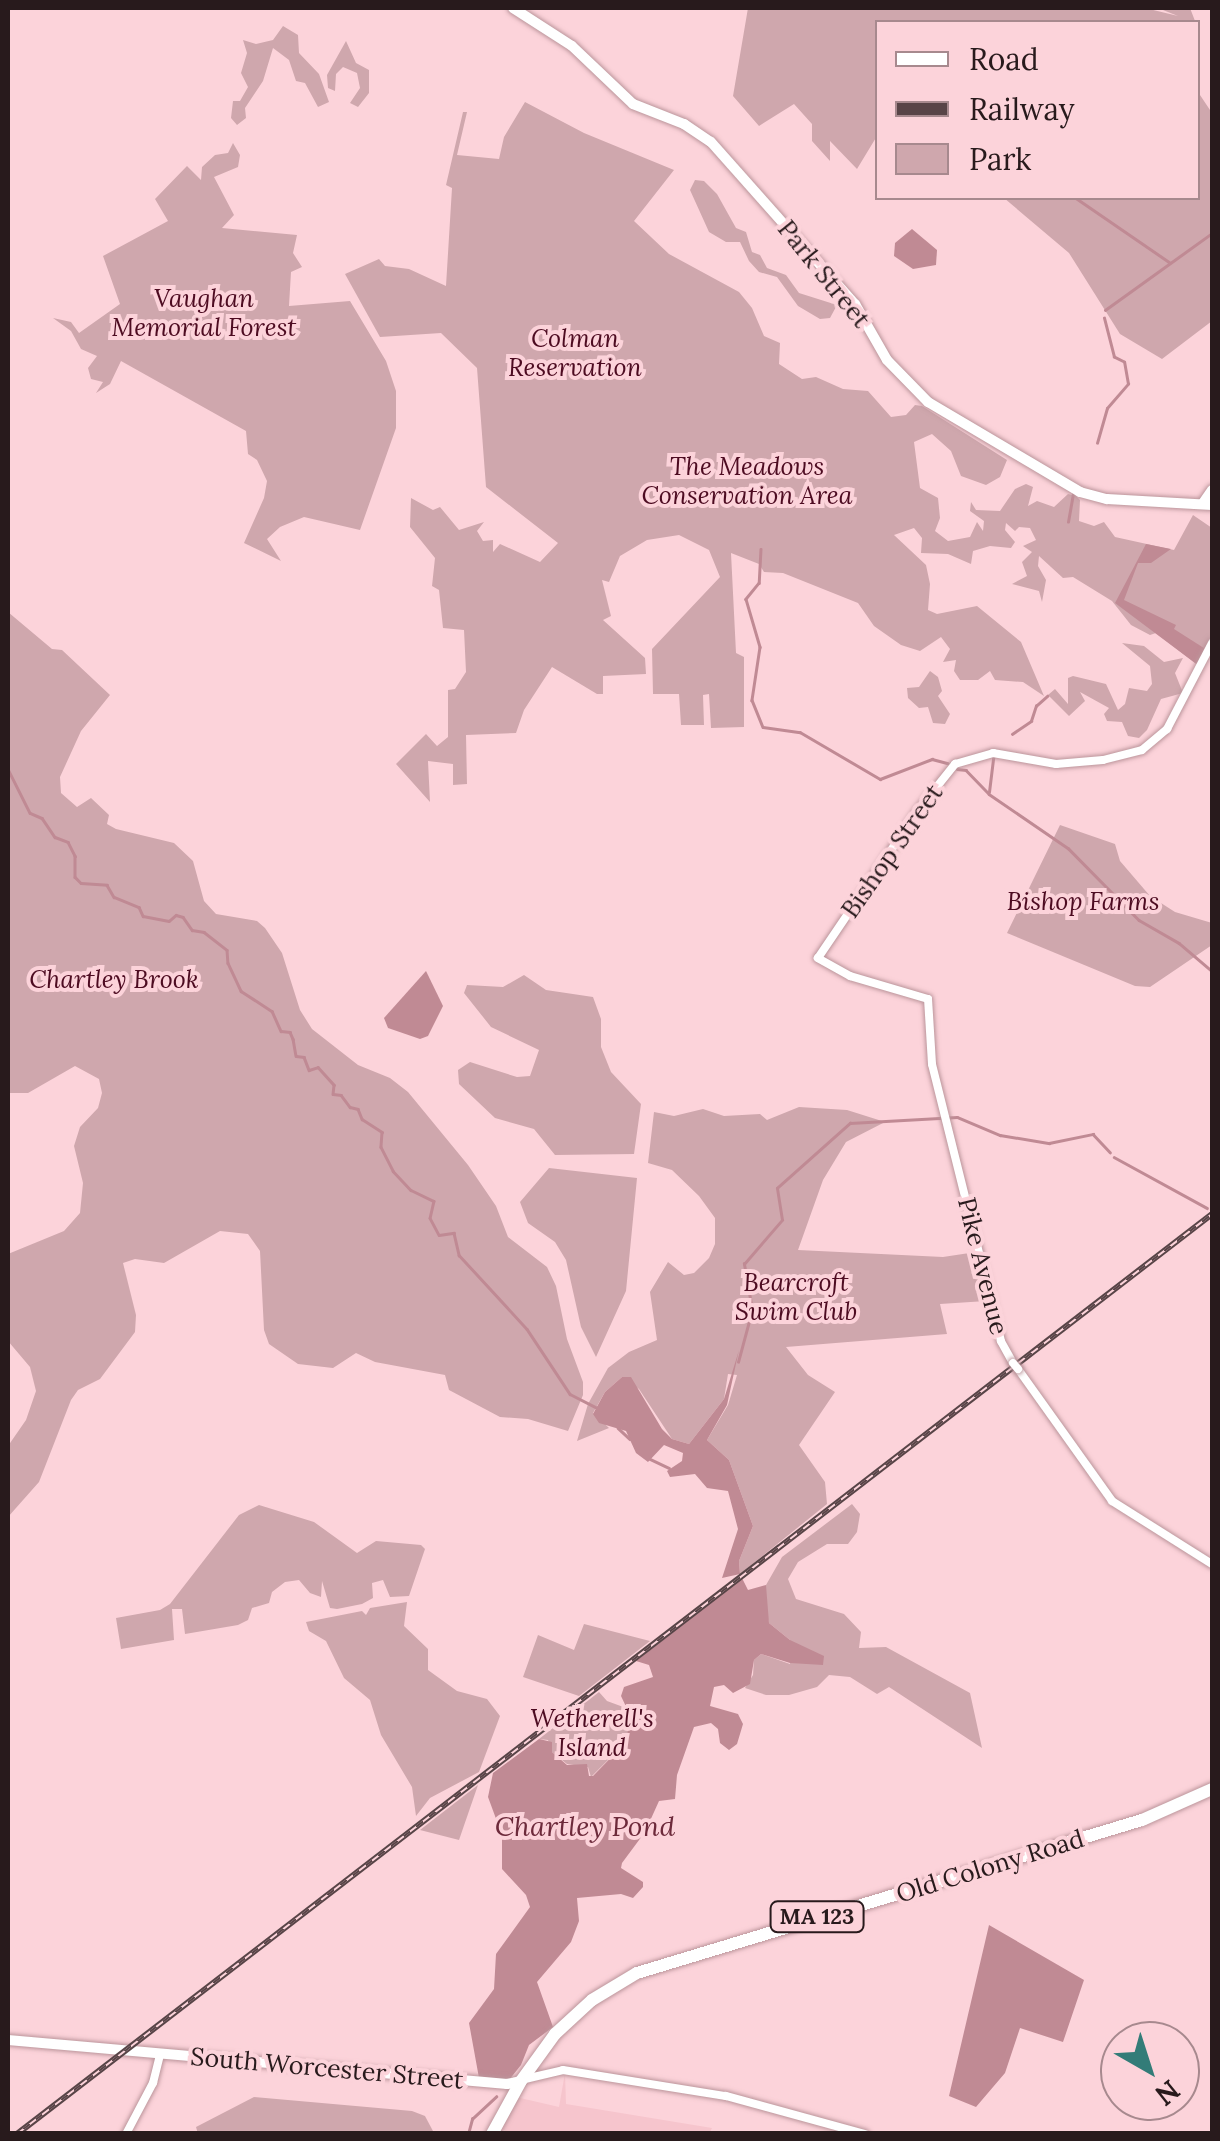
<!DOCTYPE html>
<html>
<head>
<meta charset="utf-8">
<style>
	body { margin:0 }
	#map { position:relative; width:1220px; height:2141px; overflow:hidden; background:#fcd3da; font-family:Lora,serif }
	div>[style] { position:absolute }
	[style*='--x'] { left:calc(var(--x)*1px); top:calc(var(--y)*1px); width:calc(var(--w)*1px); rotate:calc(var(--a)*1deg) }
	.built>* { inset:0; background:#f6c5cd }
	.green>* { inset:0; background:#cfa7ad }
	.forest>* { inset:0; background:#c08a94 }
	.stream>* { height:2.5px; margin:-1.25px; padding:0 1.25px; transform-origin:1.25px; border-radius:1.25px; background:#c08a94 }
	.roads { filter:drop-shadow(0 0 2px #bb959b) drop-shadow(0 0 2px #bb959b) }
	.minor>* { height:8px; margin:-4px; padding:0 4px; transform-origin:4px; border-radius:4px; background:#fff }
	.major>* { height:10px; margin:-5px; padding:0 5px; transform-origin:5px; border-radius:5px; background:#fff }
	.highway>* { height:12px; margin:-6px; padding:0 6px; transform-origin:6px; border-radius:6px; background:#fff }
	.rail>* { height:6px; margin-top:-3px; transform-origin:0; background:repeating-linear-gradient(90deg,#fcd3da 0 8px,#584447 0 16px); box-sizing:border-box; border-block:2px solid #584447 }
	.bridges { filter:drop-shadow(0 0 2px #bb959b) drop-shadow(0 0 2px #bb959b) }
	.minor-bridge>* { height:8px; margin:-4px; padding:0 4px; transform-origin:4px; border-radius:4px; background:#fff }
	span { translate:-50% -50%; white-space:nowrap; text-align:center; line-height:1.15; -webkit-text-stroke:8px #fcd3da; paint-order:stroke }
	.shield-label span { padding:2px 8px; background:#fcd3da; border:2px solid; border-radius:8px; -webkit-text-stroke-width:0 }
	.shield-label { font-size:22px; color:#281a1c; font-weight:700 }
	.street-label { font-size:25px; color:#281a1c }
	.park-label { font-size:25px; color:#4d0b21; font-style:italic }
	.water-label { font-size:28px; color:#6d2a3b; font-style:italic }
	.frame { position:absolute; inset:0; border:10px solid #281a1c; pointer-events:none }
	.legend { position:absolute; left:875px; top:20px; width:325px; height:180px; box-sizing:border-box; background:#fcd3da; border:2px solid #a7898e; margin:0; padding:12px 18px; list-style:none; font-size:30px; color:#281a1c }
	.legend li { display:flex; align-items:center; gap:20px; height:50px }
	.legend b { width:50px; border:2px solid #a7898e }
	.north { position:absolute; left:1100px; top:2021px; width:100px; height:100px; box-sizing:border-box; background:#fcd3da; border:2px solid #a7898e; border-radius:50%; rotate:141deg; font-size:28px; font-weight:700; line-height:40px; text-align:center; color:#281a1c }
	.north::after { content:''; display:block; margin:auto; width:35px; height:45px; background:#337c78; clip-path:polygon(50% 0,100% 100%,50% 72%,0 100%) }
</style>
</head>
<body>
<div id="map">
	<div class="built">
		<i style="clip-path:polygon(565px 2073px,566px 2104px,712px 2128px,709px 2134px,512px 2134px,500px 2128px,516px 2097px,559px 2107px)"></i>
	</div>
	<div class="green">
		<i style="clip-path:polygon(748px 8px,1145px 8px,1178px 16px,1158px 8px,1190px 8px,1195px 21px,878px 22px,877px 136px,857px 169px,830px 141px,830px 161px,812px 141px,812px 124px,794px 104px,759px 126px,733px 96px)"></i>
		<i style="clip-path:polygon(283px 26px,298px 35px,299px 53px,319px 74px,329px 102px,318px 107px,305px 83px,296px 81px,289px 60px,273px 48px,263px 81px,245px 108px,246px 118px,237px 125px,231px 118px,233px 101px,240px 101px,248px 87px,241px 73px,247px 53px,243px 40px,256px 44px,273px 40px)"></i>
		<i style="clip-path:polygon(346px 41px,356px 63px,369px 70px,369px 93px,358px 107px,350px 103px,360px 88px,357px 73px,343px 67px,336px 74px,335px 91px,328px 88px,327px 75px)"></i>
		<i style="clip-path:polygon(1198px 92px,1212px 113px,1212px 321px,1162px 359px,1120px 334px,1069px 253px,1004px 198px,1198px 198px)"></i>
		<i style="clip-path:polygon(525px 102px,584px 133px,674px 170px,634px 221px,669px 254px,739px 292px,752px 308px,764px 336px,780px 343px,779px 364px,802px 379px,816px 377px,843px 389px,868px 391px,891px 417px,906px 415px,915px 405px,922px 406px,1007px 460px,1000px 477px,986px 485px,961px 476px,951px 451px,932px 434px,914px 442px,920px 488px,938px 498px,940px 518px,935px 531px,948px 541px,970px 537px,977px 522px,983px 531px,984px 521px,970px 511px,971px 502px,976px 510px,1000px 511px,1015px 489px,1026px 484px,1033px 487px,1028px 506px,1037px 501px,1054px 507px,1068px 494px,1076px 496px,1080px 500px,1079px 521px,1094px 526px,1104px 522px,1115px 537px,1174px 550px,1193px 515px,1212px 528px,1212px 637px,1199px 666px,1156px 633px,1150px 635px,1131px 625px,1112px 601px,1073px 577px,1063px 578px,1039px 556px,1038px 566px,1046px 580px,1042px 602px,1039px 591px,1012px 584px,1027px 576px,1022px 562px,1032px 552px,1023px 546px,1036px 540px,1030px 528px,1019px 527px,1015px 531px,1006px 523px,1005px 530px,1015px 542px,1011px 548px,990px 546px,973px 551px,971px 564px,948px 554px,921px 553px,922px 538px,914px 528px,894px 535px,926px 565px,930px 584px,928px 610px,937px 614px,977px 606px,1021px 642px,1044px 696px,1023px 682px,995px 680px,990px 671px,978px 680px,960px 680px,954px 671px,956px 660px,943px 662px,950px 649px,941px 637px,920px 651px,901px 645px,874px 626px,858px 603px,783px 573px,764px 572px,759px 564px,731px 553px,736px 653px,744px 657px,744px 727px,711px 728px,709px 694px,703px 695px,704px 725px,681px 725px,679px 694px,653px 694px,652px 649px,720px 577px,709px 550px,679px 535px,647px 540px,620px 556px,609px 582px,602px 580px,611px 616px,603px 620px,645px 658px,646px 674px,603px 676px,603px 694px,597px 694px,552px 667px,524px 710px,516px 733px,466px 735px,467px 784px,453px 785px,453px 764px,428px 761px,430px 802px,396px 764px,426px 734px,437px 746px,448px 737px,448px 690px,455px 689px,466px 672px,464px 630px,443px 628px,439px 590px,432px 586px,435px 558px,410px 527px,411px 498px,433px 510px,440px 507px,459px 530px,484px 522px,477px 531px,483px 541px,493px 540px,493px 552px,500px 544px,540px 562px,558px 543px,486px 487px,477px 368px,441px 333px,380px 337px,345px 274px,379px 259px,385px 266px,409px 269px,446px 286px,452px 188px,446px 185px,463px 112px,467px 112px,457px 155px,499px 159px,504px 137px)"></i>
		<i style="clip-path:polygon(233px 143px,240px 155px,238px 167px,214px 177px,234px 215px,222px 228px,297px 235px,293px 253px,302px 267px,291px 272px,289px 306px,350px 301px,386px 361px,396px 391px,396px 428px,360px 530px,304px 517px,280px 527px,267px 539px,281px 561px,244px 543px,264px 498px,267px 481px,257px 460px,248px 454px,246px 431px,121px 361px,110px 384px,96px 393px,103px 382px,91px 379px,88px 368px,97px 356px,81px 349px,71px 331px,53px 318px,71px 322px,79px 333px,120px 304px,103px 256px,168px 221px,155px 199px,187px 166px,201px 180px,202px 167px,215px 155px,228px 153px)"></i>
		<i style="clip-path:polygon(695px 180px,704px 181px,717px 194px,736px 228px,746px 232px,752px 252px,760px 255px,767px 268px,786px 275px,799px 293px,837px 305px,830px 318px,820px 319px,798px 306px,777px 277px,759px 272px,749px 261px,740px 242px,726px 242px,709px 232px,690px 190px)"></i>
		<i style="clip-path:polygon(8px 612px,52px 649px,62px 650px,110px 695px,81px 731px,60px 777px,61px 793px,77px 807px,91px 798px,109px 815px,107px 824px,116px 829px,174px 843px,193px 861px,204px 901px,216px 914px,257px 921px,265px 928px,282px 953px,300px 1010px,312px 1029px,358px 1065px,390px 1078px,408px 1092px,468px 1165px,496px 1206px,508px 1237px,547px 1267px,556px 1286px,567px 1339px,583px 1382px,583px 1395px,568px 1431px,528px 1419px,500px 1417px,449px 1390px,445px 1375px,375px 1362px,356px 1353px,333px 1368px,298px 1364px,269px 1344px,264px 1330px,260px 1251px,248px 1234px,220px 1231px,164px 1263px,135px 1259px,123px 1263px,136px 1315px,135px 1332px,100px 1379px,78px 1390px,71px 1400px,39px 1482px,8px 1517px,8px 1446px,26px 1420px,36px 1391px,30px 1367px,8px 1341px,8px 1254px,64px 1231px,80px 1213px,83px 1183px,74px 1146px,80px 1127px,98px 1108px,102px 1093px,99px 1079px,75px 1066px,28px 1093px,8px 1093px)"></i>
		<i style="clip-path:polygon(1122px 643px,1144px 646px,1164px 662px,1183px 658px,1175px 673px,1183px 693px,1161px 699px,1147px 730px,1139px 738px,1128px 736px,1122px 722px,1107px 721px,1104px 714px,1109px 708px,1080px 692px,1085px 701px,1069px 716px,1048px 695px,1055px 689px,1068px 704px,1068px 678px,1073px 676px,1106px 684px,1118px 710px,1125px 704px,1129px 688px,1147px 691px,1152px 684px,1150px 666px)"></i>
		<i style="clip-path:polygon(930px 671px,938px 677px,942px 691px,938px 696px,950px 714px,945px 724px,933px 723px,928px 707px,919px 708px,908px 698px,907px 688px,919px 687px)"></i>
		<i style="clip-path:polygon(1060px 825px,1115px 844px,1120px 861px,1150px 896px,1175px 912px,1212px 923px,1212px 945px,1150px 987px,1135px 986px,1007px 933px)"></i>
		<i style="clip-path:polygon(524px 975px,546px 990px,593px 997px,601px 1019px,601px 1047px,611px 1072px,641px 1104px,634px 1154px,555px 1155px,534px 1129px,495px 1118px,459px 1084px,458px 1070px,470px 1062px,517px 1077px,530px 1076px,539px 1050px,491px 1027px,464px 993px,467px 985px,503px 987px)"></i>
		<i style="clip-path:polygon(799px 1107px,847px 1110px,885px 1122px,846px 1142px,823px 1180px,798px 1250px,943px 1257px,976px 1252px,986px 1301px,940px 1304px,947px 1334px,786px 1347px,808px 1375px,835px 1392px,799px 1445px,825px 1482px,827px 1504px,740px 1574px,739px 1561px,753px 1526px,729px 1460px,707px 1440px,728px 1405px,737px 1375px,728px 1374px,724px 1399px,689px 1444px,672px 1439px,639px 1389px,622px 1377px,605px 1392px,593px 1413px,609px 1428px,577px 1441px,588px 1404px,608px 1368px,629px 1352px,657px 1340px,650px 1292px,668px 1262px,684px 1275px,694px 1273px,709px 1258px,715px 1244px,715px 1218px,699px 1196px,672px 1170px,648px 1163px,654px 1112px,674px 1116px,703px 1109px,724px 1116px,760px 1114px,767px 1120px)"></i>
		<i style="clip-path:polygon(549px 1168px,637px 1178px,626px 1291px,596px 1357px,581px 1327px,566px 1260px,555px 1242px,528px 1223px,520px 1202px)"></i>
		<i style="clip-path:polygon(852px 1504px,860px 1514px,857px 1532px,848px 1544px,827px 1544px,798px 1562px,788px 1579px,796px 1599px,844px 1614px,861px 1632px,859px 1648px,886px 1647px,970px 1693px,982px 1748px,889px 1687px,877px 1694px,850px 1677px,829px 1675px,817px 1687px,789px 1695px,766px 1695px,745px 1688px,753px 1675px,754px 1660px,761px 1654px,790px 1664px,790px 1640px,769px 1623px,765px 1607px,766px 1585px,782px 1557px)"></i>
		<i style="clip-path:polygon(259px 1505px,314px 1522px,357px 1553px,376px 1541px,421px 1545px,425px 1549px,409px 1596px,390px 1597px,383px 1580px,372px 1583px,373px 1598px,362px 1604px,337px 1609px,330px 1608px,322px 1581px,321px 1597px,310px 1593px,299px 1580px,285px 1582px,272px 1592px,269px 1603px,252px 1608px,248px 1620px,238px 1625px,185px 1634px,182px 1609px,172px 1609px,174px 1640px,121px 1649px,116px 1618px,160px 1610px,170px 1604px,239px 1515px)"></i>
		<i style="clip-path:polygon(407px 1602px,404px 1626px,428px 1649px,428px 1670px,457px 1691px,487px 1699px,500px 1716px,479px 1772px,430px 1798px,416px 1816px,412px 1787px,381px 1735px,370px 1700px,344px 1678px,326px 1641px,309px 1631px,306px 1622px,362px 1611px,366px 1615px,370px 1608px)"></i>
		<i style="clip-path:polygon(584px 1624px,650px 1641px,579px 1696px,523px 1677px,538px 1635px,574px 1650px)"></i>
		<i style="clip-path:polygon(599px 1692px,607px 1701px,626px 1708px,630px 1720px,627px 1741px,591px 1777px,588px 1767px,567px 1764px,552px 1752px,548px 1740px,539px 1739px)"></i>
		<i style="clip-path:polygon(478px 1785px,459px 1840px,420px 1830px)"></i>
		<i style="clip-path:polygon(254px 2097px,412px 2111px,425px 2116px,434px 2133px,198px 2134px,196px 2127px)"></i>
	</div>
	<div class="forest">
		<i style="clip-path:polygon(912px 229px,937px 250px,936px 265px,913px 269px,894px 256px,895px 243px)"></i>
		<i style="clip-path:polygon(1146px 544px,1171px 549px,1151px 563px,1138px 563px,1124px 600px,1176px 625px,1174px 629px,1207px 650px,1199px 666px,1115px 603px)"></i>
		<i style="clip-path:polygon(426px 971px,443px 1006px,428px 1036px,420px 1039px,388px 1028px,384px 1018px)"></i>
		<i style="clip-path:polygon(739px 1350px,727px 1405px,707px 1440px,729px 1460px,753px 1526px,739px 1561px,740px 1574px,722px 1578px,738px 1529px,728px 1491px,707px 1488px,695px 1474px,670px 1477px,667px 1471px,682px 1461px,683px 1453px,664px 1445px,648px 1462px,636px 1453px,626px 1431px,599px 1423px,593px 1414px,605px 1392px,622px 1377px,631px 1377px,662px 1429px,672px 1439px,689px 1444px,724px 1399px)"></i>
		<i style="clip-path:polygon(742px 1578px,748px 1590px,766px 1585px,769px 1623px,790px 1640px,824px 1656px,823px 1665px,790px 1663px,761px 1654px,754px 1660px,750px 1684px,733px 1693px,724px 1685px,714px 1687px,710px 1706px,738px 1714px,743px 1724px,737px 1744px,729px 1750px,720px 1743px,718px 1729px,711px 1723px,694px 1727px,677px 1775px,675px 1799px,659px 1801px,645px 1832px,622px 1863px,621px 1868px,643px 1882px,643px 1887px,633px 1898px,621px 1894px,577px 1898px,579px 1921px,571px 1942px,537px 1982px,553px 2027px,529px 2045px,521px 2065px,509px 2080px,479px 2078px,469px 2023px,494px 1989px,496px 1954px,530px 1907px,526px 1895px,502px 1869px,502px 1835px,488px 1797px,493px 1773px,539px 1739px,552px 1742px,552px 1752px,567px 1765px,587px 1764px,589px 1776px,593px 1776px,627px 1741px,629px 1713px,621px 1696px,624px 1687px,653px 1677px,649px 1665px,636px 1661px)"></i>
		<i style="clip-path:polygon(989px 1925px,1084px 1980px,1063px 2042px,1020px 2028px,1005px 2073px,976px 2107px,949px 2096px)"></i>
	</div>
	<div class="stream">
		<i style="--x:1076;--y:198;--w:113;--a:34.5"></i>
		<i style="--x:1105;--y:310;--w:132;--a:-35.7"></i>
		<i style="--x:1097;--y:443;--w:36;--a:-74"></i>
		<i style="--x:1107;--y:408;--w:32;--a:-49"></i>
		<i style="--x:1128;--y:384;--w:22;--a:-100"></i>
		<i style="--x:1124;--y:362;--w:11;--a:-153"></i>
		<i style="--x:1114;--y:357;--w:40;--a:-104.4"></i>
		<i style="--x:1068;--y:522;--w:28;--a:-80"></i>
		<i style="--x:761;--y:549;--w:34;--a:93"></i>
		<i style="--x:759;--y:583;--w:21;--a:129"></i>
		<i style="--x:746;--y:599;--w:50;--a:73.7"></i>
		<i style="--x:760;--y:647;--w:54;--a:98.6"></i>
		<i style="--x:752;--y:700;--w:29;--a:68"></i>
		<i style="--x:763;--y:727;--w:37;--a:8"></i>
		<i style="--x:800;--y:732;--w:93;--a:30.4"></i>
		<i style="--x:880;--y:779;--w:56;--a:-21"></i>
		<i style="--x:932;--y:759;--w:16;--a:15"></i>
		<i style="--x:1012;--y:734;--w:23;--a:-34"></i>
		<i style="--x:1031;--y:721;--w:16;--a:-72"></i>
		<i style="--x:1036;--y:706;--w:15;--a:-42"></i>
		<i style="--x:8;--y:769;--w:49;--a:63.4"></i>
		<i style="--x:30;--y:813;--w:13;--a:23"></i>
		<i style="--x:42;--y:818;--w:23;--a:56"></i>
		<i style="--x:55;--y:837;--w:14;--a:21"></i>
		<i style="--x:68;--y:842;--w:16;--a:63"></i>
		<i style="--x:75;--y:856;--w:21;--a:90"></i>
		<i style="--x:75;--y:877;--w:8;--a:45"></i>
		<i style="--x:81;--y:883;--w:26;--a:4"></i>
		<i style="--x:107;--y:885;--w:14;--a:60"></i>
		<i style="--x:114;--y:897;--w:27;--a:22"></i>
		<i style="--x:139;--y:907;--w:10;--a:66"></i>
		<i style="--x:143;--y:916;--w:26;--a:11"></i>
		<i style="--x:169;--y:921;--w:9;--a:-41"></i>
		<i style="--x:176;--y:915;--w:7;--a:16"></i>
		<i style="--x:183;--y:917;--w:16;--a:55"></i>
		<i style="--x:192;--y:930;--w:12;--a:9"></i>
		<i style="--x:204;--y:932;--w:29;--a:38"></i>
		<i style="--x:227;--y:950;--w:13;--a:86"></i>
		<i style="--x:228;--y:963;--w:31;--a:65"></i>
		<i style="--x:241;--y:991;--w:37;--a:33"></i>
		<i style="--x:272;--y:1011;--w:22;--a:66"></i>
		<i style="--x:281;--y:1031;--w:9;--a:6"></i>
		<i style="--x:290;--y:1032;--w:8;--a:67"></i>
		<i style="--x:293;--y:1039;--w:17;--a:80"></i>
		<i style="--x:296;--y:1056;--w:8;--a:7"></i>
		<i style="--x:304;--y:1057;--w:14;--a:69"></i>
		<i style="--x:309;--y:1070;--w:9;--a:-18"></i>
		<i style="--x:318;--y:1067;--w:24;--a:48"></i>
		<i style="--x:334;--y:1085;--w:9;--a:96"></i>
		<i style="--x:333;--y:1094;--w:8;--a:7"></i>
		<i style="--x:341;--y:1095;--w:15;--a:53"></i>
		<i style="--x:350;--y:1107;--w:8;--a:14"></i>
		<i style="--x:358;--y:1109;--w:11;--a:68"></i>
		<i style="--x:362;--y:1119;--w:24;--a:33"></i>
		<i style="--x:382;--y:1132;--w:15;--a:94"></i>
		<i style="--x:381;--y:1147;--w:27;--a:63"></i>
		<i style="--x:393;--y:1171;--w:26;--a:47"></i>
		<i style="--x:411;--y:1190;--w:25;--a:26"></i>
		<i style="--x:434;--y:1201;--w:17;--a:103"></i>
		<i style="--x:430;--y:1218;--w:19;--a:62"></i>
		<i style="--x:439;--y:1235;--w:15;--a:-8"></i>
		<i style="--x:454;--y:1233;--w:23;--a:77"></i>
		<i style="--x:459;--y:1255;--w:100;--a:47.4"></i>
		<i style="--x:527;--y:1329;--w:78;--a:56.5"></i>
		<i style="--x:570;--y:1394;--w:30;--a:27"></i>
		<i style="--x:957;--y:769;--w:9;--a:6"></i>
		<i style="--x:966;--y:770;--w:33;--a:46"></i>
		<i style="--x:989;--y:794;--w:96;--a:34.4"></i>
		<i style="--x:1068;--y:848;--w:101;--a:45.4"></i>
		<i style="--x:1139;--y:920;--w:46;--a:29.9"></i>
		<i style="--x:1179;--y:943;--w:43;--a:40.3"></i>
		<i style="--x:989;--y:792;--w:35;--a:-83"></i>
		<i style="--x:1114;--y:1157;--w:106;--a:28.7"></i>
		<i style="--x:738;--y:1362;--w:54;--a:-74.9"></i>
		<i style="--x:752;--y:1310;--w:47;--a:-99.9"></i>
		<i style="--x:744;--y:1264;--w:58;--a:-49.2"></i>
		<i style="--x:782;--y:1220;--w:32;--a:-99"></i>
		<i style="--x:777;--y:1188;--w:98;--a:-41.7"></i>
		<i style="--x:850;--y:1123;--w:107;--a:-3.2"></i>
		<i style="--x:957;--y:1117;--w:47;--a:22.7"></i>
		<i style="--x:1000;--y:1135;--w:50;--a:9.3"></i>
		<i style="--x:1049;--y:1143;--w:45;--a:-11.6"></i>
		<i style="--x:1093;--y:1134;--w:25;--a:47"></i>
		<i style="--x:618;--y:1428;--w:16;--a:43"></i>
		<i style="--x:650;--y:1459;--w:21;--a:25"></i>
		<i style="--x:468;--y:2134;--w:16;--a:-75"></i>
		<i style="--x:472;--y:2119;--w:33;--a:-43"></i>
	</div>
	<div class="roads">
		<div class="minor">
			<i style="--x:1013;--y:1363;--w:25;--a:-119"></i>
			<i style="--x:1001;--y:1341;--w:285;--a:-104"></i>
			<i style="--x:932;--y:1064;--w:65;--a:-93.5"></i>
			<i style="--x:928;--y:999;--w:81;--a:-163.6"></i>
			<i style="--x:850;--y:976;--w:37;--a:-151"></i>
			<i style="--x:818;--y:958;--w:180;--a:-55.9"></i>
			<i style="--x:919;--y:809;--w:58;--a:-51.3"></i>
			<i style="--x:955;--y:764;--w:40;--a:-16"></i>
			<i style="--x:993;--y:753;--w:64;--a:9.9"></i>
			<i style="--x:1056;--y:764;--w:47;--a:-4.9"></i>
			<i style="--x:1103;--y:760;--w:40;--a:-14.4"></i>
			<i style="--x:1142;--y:750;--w:33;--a:-40"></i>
			<i style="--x:1167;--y:729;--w:97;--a:-62.4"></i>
			<i style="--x:1018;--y:1369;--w:162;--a:54.5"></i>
			<i style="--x:1112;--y:1501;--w:118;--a:32.2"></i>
			<i style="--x:525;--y:2079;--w:39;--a:-13"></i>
			<i style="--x:563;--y:2070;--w:165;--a:9.1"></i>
			<i style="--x:726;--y:2096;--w:144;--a:15.3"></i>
			<i style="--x:126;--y:2134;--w:58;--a:-62.1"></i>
			<i style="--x:153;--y:2083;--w:30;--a:-76"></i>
		</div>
		<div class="major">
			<i style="--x:513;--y:8;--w:70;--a:32.8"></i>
			<i style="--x:572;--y:46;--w:84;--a:43.6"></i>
			<i style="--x:633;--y:104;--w:55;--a:21.4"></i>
			<i style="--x:684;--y:124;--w:32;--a:34"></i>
			<i style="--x:711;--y:142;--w:217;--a:48.4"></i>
			<i style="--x:855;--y:304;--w:64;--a:60.3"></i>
			<i style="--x:887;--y:360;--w:59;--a:45.7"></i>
			<i style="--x:928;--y:402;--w:177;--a:30.6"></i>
			<i style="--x:1080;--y:492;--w:28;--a:15"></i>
			<i style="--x:1107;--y:499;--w:105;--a:3.3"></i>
			<i style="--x:1203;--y:503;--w:16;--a:-55"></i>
			<i style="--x:8;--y:2040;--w:501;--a:5.04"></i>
			<i style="--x:507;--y:2084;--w:14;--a:-12"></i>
		</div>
		<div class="highway">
			<i style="--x:492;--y:2134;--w:60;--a:-61.3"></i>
			<i style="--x:521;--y:2081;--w:58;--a:-54.1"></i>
			<i style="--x:555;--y:2034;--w:50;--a:-42.6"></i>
			<i style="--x:592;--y:2000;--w:52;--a:-31"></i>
			<i style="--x:637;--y:1973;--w:528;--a:-16.86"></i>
			<i style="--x:1142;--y:1820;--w:77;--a:-23.9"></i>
		</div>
	</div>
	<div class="rail">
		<i style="--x:17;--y:2134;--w:1508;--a:-37.59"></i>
	</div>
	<div class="bridges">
		<div class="minor-bridge">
			<i style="--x:1013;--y:1363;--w:8;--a:50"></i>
		</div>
	</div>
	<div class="shield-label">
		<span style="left:817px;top:1917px">MA 123</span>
	</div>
	<div class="street-label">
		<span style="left:824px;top:274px;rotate:51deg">Park Street</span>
		<span style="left:892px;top:851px;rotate:-55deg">Bishop Street</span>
		<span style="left:983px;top:1266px;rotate:76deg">Pike Avenue</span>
		<span style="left:990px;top:1866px;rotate:-17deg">Old Colony Road</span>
		<span style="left:327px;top:2068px;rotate:5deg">South Worcester Street</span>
	</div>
	<div class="park-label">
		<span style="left:204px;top:313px">Vaughan<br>Memorial Forest</span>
		<span style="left:575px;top:353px">Colman<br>Reservation</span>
		<span style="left:747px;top:481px">The Meadows<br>Conservation Area</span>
		<span style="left:1083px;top:901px">Bishop Farms</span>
		<span style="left:114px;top:979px">Chartley Brook</span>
		<span style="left:796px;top:1297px">Bearcroft<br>Swim Club</span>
		<span style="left:592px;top:1733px">Wetherell's<br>Island</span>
	</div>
	<div class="water-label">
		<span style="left:585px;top:1826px">Chartley Pond</span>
	</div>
	<div class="frame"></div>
	<ul class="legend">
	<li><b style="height:12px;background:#fff"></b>Road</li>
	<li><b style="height:12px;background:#584447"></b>Railway</li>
	<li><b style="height:28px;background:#cfa7ad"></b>Park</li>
	</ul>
	<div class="north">N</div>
</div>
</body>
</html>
